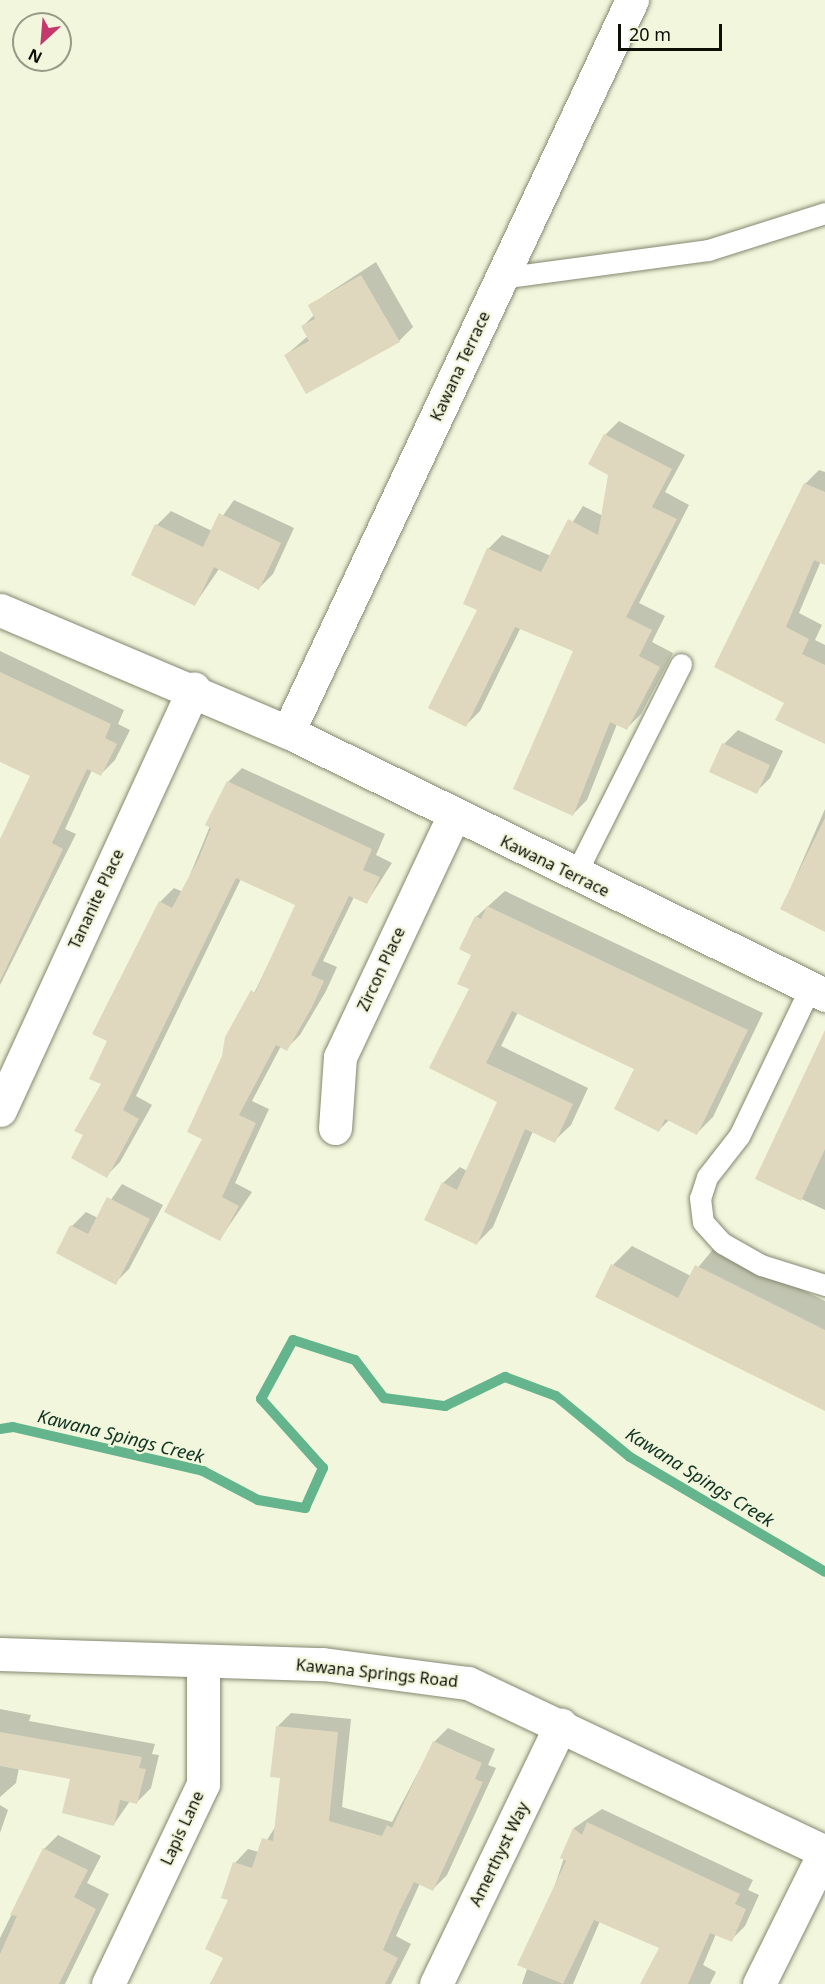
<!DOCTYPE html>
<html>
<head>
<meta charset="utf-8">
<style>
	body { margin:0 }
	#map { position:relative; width:825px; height:1984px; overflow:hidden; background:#f1f6dc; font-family:"Noto Sans",sans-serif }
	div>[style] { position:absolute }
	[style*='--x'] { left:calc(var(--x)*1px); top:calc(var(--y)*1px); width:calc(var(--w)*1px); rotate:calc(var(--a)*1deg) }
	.shadow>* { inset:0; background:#0003 }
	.stream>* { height:10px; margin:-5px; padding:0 5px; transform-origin:5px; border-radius:5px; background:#64b48d }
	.building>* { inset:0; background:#e0d8be }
	.roads { filter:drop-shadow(0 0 2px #848870) drop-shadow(0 0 2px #848870) }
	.service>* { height:21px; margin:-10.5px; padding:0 10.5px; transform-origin:10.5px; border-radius:10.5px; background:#fff }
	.minor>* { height:33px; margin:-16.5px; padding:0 16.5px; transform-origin:16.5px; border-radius:16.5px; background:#fff }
	.tertiary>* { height:33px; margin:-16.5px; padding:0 16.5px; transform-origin:16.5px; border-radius:16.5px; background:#fff }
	span { translate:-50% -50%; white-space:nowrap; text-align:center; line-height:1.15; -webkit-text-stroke:4.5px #f1f6dc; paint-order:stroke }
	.street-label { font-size:16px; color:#0d0f06 }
	.water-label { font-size:18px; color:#0f3323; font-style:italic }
	.north { position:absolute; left:12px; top:12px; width:60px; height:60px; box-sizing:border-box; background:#f1f6dc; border:2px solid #969a86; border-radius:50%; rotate:206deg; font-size:16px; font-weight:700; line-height:24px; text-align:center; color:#0d0f06 }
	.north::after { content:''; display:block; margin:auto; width:21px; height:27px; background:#c4386c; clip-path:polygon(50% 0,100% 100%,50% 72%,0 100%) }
	.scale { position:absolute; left:618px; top:24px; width:104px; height:27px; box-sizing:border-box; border:3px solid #0d0f06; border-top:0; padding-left:8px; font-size:18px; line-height:21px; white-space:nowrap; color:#0d0f06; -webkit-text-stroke:4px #f1f6dc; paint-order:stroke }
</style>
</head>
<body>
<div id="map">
	<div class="shadow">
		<i style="clip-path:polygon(376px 262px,413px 327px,399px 341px,286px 355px,308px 336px,303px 326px,315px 314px,310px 305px)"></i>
		<i style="clip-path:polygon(619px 421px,685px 455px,665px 492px,689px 505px,639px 603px,665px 616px,652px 642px,673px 653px,641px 714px,627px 728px,617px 724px,587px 800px,573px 814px,575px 650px,521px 627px,480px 711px,466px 725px,479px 609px,488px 549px,502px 535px,551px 556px,583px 506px,603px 516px,610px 474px,605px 435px)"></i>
		<i style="clip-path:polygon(819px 470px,825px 472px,825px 563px,821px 561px,799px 613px,822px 625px,815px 640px,825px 645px,825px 743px,786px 702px,716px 667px,805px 484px)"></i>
		<i style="clip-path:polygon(234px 500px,294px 528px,273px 574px,259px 588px,219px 569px,195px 604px,133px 574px,157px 525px,171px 511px,212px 531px)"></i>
		<i style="clip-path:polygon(0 651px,124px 710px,118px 724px,130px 730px,115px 760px,101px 774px,92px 770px,65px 829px,76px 834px,0 985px,0 843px,32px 775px,0 759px)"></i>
		<i style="clip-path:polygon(738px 730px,783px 751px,770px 778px,756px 792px,724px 744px)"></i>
		<i style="clip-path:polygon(242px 768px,385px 834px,376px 855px,392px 863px,367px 902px,354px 897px,323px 961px,337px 967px,326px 991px,300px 1035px,286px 1049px,281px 1046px,252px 1101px,269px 1109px,235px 1183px,252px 1192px,220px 1239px,204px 1138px,224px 1056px,297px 904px,241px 879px,136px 1096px,152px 1105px,120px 1162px,106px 1176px,85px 1135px,103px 1083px,109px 1041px,160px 902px,174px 888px,183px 892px,228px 782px)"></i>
		<i style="clip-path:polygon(825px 809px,825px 930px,782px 908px)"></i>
		<i style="clip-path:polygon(505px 891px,763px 1013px,713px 1117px,697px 1133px,670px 1119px,659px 1130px,636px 1068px,518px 1012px,501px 1046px,588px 1088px,571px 1125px,554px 1141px,533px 1131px,493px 1227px,477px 1243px,443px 1183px,460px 1167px,467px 1171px,499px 1102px,431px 1068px,471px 989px,476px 917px)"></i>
		<i style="clip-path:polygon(825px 1047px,825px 1210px,757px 1178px)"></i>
		<i style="clip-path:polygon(122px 1184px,163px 1205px,129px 1269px,115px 1283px,58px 1253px,72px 1226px,86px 1212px,98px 1218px)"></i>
		<i style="clip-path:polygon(632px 1246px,691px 1276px,715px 1247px,825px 1301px,825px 1409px,613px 1265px)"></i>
		<i style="clip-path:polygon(0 1709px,31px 1715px,29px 1721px,155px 1744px,152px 1754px,159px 1755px,151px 1788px,137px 1802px,130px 1801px,114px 1824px,72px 1778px,19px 1768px,16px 1783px,0 1797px)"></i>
		<i style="clip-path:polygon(291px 1713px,351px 1719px,342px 1807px,392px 1822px,434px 1742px,448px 1728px,495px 1749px,488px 1765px,496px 1768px,447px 1875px,433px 1889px,420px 1883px,396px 1936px,411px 1944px,391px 1984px,210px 1984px,225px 1957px,235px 1863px,248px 1849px,259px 1852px,276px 1826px,282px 1776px,277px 1727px)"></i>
		<i style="clip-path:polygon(0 1805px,8px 1810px,0 1833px)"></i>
		<i style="clip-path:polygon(602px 1809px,753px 1880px,748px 1890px,759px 1895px,745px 1926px,731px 1940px,716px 1934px,703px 1965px,716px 1972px,710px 1984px,642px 1984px,661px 1947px,600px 1921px,573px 1984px,522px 1984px,574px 1828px)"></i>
		<i style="clip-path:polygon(58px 1835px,101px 1856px,87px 1883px,109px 1894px,65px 1984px,0 1984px,0 1938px,44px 1849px)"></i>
	</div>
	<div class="stream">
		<i style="--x:0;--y:1429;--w:13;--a:-9"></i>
		<i style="--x:13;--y:1427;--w:195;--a:13"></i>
		<i style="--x:203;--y:1471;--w:62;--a:27.8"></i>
		<i style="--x:258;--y:1500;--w:48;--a:9.7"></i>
		<i style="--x:305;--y:1508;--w:44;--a:-65.8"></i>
		<i style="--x:323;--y:1468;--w:93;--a:-131.9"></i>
		<i style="--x:261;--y:1399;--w:67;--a:-61.5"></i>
		<i style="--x:293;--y:1340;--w:65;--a:17.9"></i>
		<i style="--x:355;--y:1360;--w:48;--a:52.7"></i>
		<i style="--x:384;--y:1398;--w:62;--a:7.5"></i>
		<i style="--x:445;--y:1406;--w:67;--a:-25.8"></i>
		<i style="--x:505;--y:1377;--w:54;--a:20.4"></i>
		<i style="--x:556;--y:1396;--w:96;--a:39.5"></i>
		<i style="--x:630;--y:1457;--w:226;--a:30.5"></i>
	</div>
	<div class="building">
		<i style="clip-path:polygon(361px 275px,400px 342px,306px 394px,284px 355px,309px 341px,301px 326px,315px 319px,308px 305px)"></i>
		<i style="clip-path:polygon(604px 434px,672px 469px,652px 507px,677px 519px,626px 617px,652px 630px,639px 656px,660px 667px,627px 730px,610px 722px,573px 816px,513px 789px,573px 651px,515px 627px,466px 727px,428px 708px,477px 610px,463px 604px,487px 548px,541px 572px,568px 519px,598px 535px,608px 475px,588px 464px)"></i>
		<i style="clip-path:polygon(804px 483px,825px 492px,825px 565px,814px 560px,786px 627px,809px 639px,802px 654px,825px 665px,825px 744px,775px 720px,784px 703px,714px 667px)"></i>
		<i style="clip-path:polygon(219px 513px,281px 543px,259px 590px,214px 567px,195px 606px,131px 575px,155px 524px,203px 547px)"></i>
		<i style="clip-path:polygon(0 672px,111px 724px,105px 738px,117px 744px,101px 776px,87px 769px,52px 843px,63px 849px,0 981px,0 839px,30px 776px,0 762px)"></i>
		<i style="clip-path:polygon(722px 743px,770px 765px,757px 794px,709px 772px)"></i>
		<i style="clip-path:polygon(227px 781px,372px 849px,363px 870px,380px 877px,367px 904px,349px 896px,311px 975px,324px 981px,312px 1007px,287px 1051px,276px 1045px,239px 1115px,256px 1123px,222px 1197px,239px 1206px,220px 1241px,164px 1212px,202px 1139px,187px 1132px,222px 1056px,225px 1037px,251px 990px,255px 993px,295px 905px,236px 878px,123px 1110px,139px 1119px,107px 1178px,71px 1158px,83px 1135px,74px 1131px,101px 1084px,89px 1079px,107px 1041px,92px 1034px,159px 901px,172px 908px,198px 860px,211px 828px,205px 825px)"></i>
		<i style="clip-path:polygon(825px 818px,825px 932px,780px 909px)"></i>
		<i style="clip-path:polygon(487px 906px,748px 1030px,697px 1135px,665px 1119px,659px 1132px,614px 1109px,634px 1069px,512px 1011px,486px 1063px,573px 1104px,555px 1143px,525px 1129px,477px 1245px,424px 1220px,442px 1182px,457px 1190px,497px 1102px,429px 1068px,469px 989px,457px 984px,471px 955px,459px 949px,475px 916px,481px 919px)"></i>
		<i style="clip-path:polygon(825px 1030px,825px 1149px,801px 1201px,755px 1179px)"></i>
		<i style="clip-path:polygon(107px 1197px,150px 1219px,116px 1285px,56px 1253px,70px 1225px,88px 1234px)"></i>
		<i style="clip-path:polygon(611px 1264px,678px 1298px,695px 1265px,825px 1330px,825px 1411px,595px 1297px)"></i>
		<i style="clip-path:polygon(276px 1726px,338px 1732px,329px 1821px,382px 1836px,387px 1825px,392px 1828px,433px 1741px,482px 1763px,475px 1779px,483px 1782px,433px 1891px,414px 1882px,400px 1910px,383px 1950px,398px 1958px,385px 1984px,210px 1984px,223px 1958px,205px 1949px,228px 1900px,221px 1898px,233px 1862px,252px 1868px,262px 1838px,273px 1841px,280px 1778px,270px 1777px)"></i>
		<i style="clip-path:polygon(0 1732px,142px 1757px,139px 1768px,146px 1769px,137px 1804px,120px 1800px,114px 1826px,62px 1813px,70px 1779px,0 1766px)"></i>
		<i style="clip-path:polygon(587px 1822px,740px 1894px,735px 1904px,746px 1909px,732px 1942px,710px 1933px,688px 1984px,640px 1984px,659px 1948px,594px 1920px,563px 1984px,517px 1965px,566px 1861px,560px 1858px,573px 1828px,582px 1835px)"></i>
		<i style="clip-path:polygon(43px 1848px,88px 1870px,74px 1897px,96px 1909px,59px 1984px,0 1984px,0 1954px,17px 1916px,10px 1915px)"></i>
	</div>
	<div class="roads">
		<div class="service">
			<i style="--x:501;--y:278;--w:209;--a:-7.7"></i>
			<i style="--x:708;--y:250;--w:123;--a:-17.5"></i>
			<i style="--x:575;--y:875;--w:236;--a:-63.3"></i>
			<i style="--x:810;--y:988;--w:164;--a:115.6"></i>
			<i style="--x:739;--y:1136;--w:52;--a:128"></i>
			<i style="--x:707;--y:1177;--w:22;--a:108"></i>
			<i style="--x:700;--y:1198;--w:24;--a:83"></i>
			<i style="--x:703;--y:1222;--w:28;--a:48"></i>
			<i style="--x:722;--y:1243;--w:45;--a:29.4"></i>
			<i style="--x:761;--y:1265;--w:67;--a:17.4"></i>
		</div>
		<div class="minor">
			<i style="--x:0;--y:610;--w:313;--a:23"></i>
			<i style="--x:288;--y:732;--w:598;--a:26.09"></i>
			<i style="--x:288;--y:732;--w:809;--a:-64.83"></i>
			<i style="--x:0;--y:1110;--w:464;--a:-65.3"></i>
			<i style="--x:335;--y:1128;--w:71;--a:-86"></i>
			<i style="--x:340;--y:1057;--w:265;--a:-64.8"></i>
			<i style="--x:108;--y:1984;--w:221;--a:-64.6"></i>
			<i style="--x:203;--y:1784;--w:123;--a:-90"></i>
			<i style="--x:436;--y:1984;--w:288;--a:-64.3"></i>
			<i style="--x:759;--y:1984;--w:148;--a:-63.6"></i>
		</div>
		<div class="tertiary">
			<i style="--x:0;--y:1654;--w:323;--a:1.8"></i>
			<i style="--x:323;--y:1664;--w:146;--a:7.5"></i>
			<i style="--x:468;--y:1683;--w:395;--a:25.3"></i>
		</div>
	</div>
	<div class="street-label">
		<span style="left:460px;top:366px;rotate:-65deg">Kawana Terrace</span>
		<span style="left:555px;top:866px;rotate:26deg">Kawana Terrace</span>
		<span style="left:96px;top:899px;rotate:-65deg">Tananite Place</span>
		<span style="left:381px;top:969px;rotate:-65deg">Zircon Place</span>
		<span style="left:377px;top:1673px;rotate:6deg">Kawana Springs Road</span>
		<span style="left:182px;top:1828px;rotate:-65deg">Lapis Lane</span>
		<span style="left:499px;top:1854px;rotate:-64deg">Amerthyst Way</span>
	</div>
	<div class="water-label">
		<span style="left:121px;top:1436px;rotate:14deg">Kawana Spings Creek</span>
		<span style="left:700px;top:1477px;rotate:32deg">Kawana Spings Creek</span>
	</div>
	<div class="north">N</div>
	<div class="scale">20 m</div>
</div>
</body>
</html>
